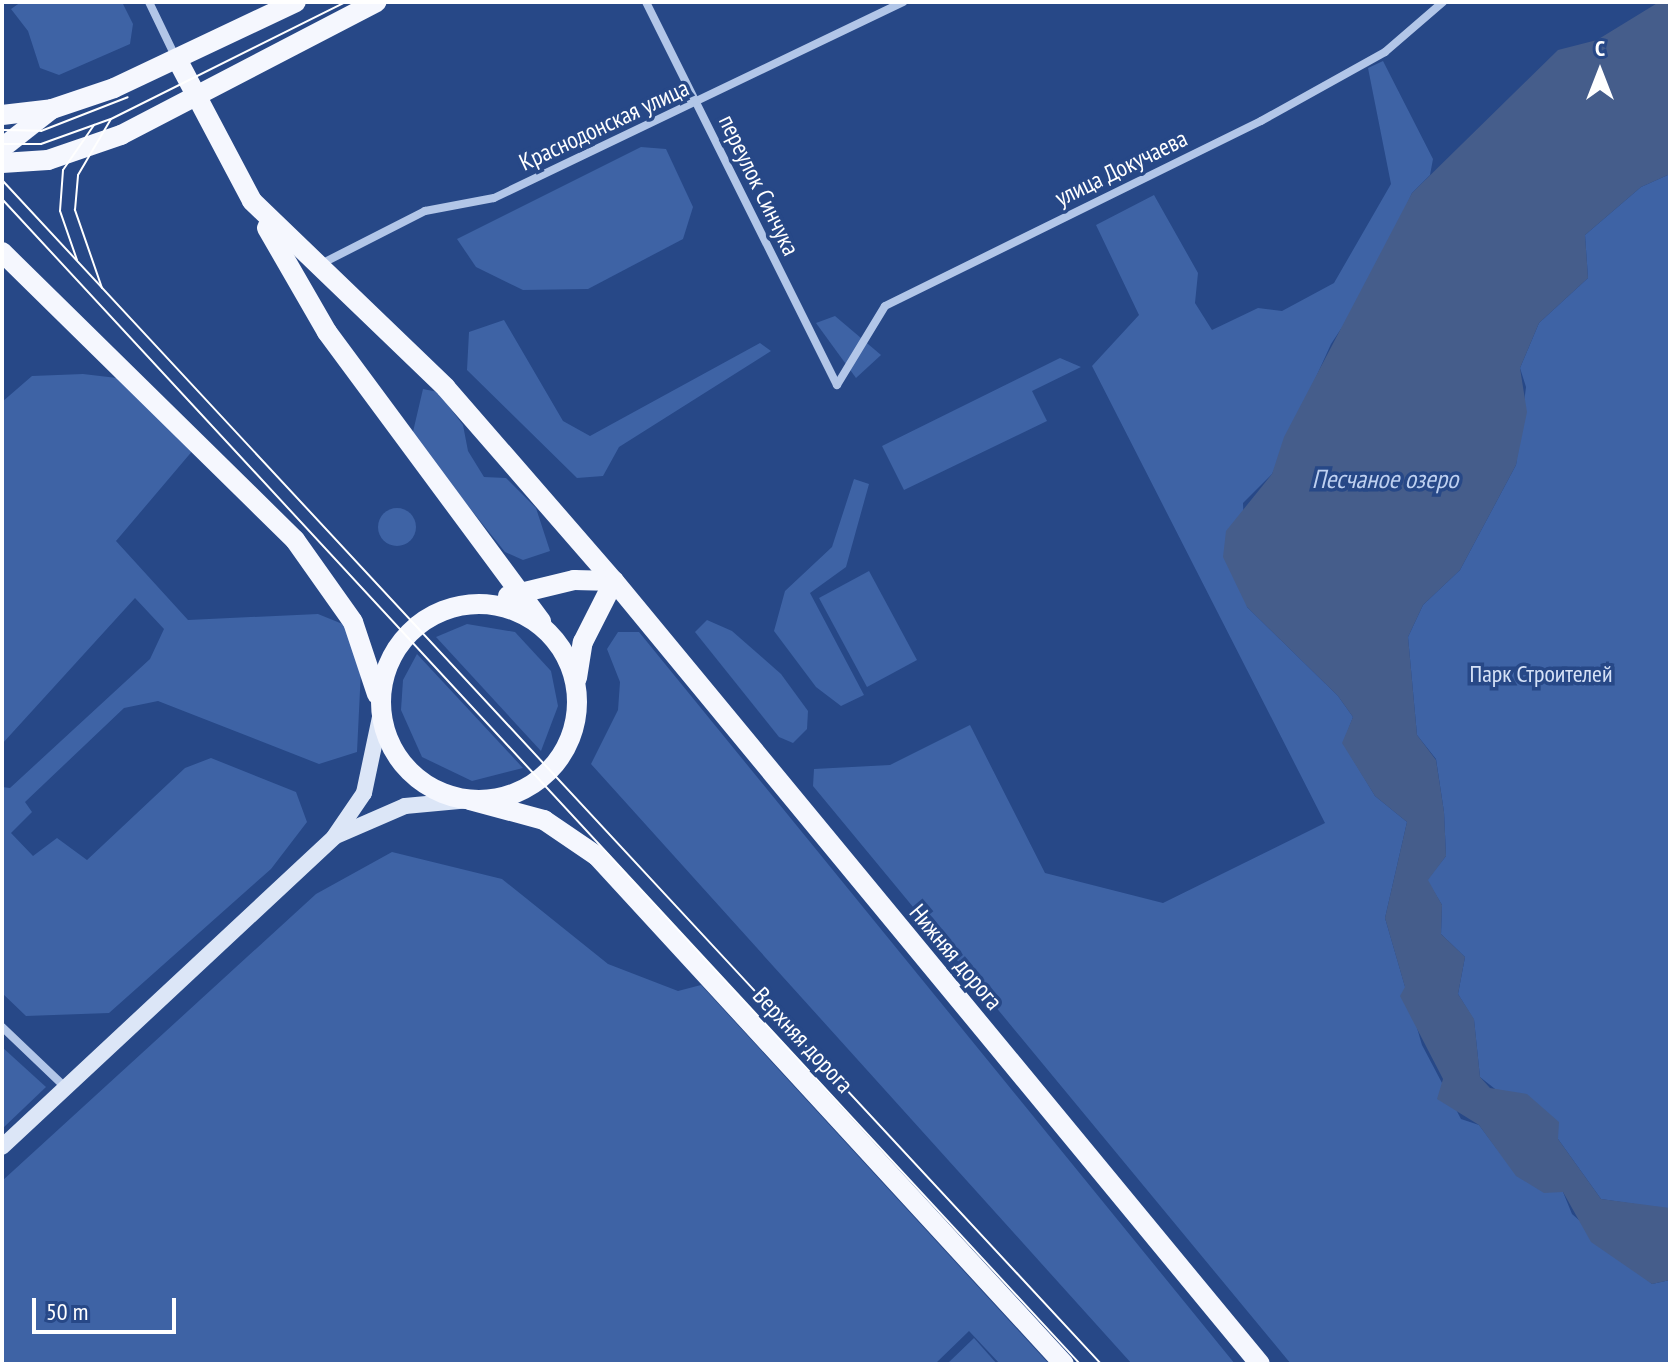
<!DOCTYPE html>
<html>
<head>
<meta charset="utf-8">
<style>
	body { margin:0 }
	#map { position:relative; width:1672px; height:1366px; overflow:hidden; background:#274887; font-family:"PT Sans Narrow",sans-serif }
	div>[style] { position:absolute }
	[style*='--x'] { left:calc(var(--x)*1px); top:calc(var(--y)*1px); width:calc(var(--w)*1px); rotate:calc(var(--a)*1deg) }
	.green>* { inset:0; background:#3e63a5 }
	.round { border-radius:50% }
	.water>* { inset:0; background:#455d8b }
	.street>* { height:8px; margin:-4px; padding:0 4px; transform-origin:4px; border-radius:4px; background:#b2c6e8 }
	.secondary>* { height:16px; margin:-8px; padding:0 8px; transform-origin:8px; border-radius:8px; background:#dce6f7 }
	.primary>* { height:20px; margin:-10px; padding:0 10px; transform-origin:10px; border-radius:10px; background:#f5f7fe }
	.primary>.ring { margin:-10px; padding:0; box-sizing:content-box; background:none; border:20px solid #f5f7fe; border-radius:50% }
	.tram>* { height:2px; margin:-1px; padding:0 1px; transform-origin:1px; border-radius:1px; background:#fff }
	span { translate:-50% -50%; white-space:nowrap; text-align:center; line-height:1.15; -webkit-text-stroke:7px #274887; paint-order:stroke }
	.street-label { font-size:24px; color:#fff }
	.park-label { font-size:24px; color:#d6e2f7 }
	.water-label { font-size:26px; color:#bed0f0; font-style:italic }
	.frame { position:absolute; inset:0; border:4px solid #fff; pointer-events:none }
	.north { position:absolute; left:1560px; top:32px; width:80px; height:80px; -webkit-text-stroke:6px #274887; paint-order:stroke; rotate:0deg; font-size:22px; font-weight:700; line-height:32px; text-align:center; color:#fff }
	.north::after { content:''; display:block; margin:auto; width:28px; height:36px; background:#fff; clip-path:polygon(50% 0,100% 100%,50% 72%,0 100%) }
	.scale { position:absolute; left:32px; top:1298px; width:144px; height:36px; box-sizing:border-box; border:4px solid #fff; border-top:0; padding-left:10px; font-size:24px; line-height:28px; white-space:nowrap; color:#fff; -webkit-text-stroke:6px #274887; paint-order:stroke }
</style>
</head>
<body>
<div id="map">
	<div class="green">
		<i style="clip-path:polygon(21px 2px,122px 2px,133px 24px,130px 44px,59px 75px,40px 68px,28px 31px,11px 9px)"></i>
		<i style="clip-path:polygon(1383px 61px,1433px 159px,1430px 175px,1412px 193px,1370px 285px,1331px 344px,1272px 474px,1243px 503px,1247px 607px,1338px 696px,1353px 717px,1343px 743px,1375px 796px,1407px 822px,1385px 918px,1422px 1045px,1461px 1119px,1479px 1125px,1497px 1149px,1563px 1192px,1572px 1214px,1652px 1284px,1670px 1280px,1670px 1364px,1291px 1364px,813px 786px,814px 769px,890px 765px,970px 725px,1045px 873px,1163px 903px,1325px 823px,1092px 366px,1139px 315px,1096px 225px,1154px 195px,1198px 273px,1195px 303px,1212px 330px,1258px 308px,1282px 311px,1334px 283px,1391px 184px,1368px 68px)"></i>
		<i style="clip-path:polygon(641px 147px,666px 149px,693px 207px,683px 239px,588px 289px,523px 290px,476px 267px,457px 239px)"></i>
		<i style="clip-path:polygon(1670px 174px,1670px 1208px,1668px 1209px,1601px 1199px,1558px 1139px,1480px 1077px,1474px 1020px,1458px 994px,1465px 957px,1441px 934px,1442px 905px,1427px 880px,1446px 856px,1444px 812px,1436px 759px,1417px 735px,1408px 637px,1423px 605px,1460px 570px,1516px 465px,1526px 387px,1520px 368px,1539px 323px,1588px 278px,1585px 235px,1641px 187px)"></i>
		<i style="clip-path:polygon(835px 316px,881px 355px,856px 378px,816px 323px)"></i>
		<i style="clip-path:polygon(504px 320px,563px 421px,590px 436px,760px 343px,771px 351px,619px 447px,603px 476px,577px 478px,467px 370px,469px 332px)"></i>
		<i style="clip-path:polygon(1060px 358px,1081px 367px,1032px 391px,1047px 421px,904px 490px,882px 446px)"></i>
		<i style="clip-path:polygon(83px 374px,117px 378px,194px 449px,116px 541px,188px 620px,318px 614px,345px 625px,361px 670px,357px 752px,319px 764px,158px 701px,124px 708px,25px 802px,32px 812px,11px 833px,33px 856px,57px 838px,87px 860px,185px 768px,211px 758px,296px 792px,307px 822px,271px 869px,109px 1013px,26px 1016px,2px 993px,2px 787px,10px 788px,150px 659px,164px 629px,135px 598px,2px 744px,2px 402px,32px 376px)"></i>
		<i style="clip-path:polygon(423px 389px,438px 392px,463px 425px,468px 451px,484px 477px,506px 478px,536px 508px,550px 551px,523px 560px,505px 552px,412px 436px)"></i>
		<i style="clip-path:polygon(854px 479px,869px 484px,846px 567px,810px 593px,864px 695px,841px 706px,816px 687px,774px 631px,785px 591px,832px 547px)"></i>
		<i class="round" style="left:378px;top:508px;width:38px;height:38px"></i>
		<i style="clip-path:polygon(869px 571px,917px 660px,867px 687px,819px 598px)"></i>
		<i style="clip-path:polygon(707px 620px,732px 631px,781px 674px,808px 711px,807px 729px,793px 743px,779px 737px,695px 632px)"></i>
		<i style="clip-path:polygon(467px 624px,515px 632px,551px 671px,558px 706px,541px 751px,436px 637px)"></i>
		<i style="clip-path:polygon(618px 632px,639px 632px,1235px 1364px,1132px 1364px,591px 764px,618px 710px,620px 682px,607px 649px)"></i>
		<i style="clip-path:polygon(417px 654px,523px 768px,472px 781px,422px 757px,401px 710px,403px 680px)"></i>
		<i style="clip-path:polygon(392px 852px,502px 879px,608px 964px,678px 991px,701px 985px,1049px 1364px,1000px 1364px,969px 1331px,935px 1364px,2px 1364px,2px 1181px,316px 894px)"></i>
		<i style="clip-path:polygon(2px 1047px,46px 1087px,2px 1129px)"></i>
		<i style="clip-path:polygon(974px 1338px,997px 1364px,947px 1364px)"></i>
	</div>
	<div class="water">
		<i style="clip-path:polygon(1659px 2px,1670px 2px,1670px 174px,1641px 187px,1585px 235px,1588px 278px,1539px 323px,1520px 368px,1527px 412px,1516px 465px,1460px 570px,1423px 605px,1408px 637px,1417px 735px,1436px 760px,1444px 812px,1446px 856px,1428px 880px,1442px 905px,1441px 934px,1465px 957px,1458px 994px,1474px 1019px,1480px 1077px,1490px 1088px,1527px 1094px,1559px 1122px,1558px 1139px,1601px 1199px,1670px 1208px,1670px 1280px,1652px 1284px,1591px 1242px,1563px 1192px,1544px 1193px,1516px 1176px,1479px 1125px,1437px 1099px,1443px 1079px,1400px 996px,1405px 987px,1385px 918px,1407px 822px,1375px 796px,1342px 743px,1353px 717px,1338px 696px,1247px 607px,1223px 557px,1226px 531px,1272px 474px,1284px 437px,1412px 193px,1558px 50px,1597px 40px)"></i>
	</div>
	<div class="street">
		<i style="--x:149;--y:2;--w:60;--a:64.3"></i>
		<i style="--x:646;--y:2;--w:428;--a:63.5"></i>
		<i style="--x:319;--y:265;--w:119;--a:-27"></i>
		<i style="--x:425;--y:211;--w:70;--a:-10.7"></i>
		<i style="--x:494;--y:198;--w:454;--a:-25.6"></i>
		<i style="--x:837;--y:385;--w:92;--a:-58.7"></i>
		<i style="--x:885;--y:306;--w:419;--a:-26.2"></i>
		<i style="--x:1261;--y:121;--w:142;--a:-29.1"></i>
		<i style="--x:1385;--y:52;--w:77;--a:-40.8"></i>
		<i style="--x:2;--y:1027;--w:87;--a:43.6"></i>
	</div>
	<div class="secondary">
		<i style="--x:336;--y:836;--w:75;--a:-23.5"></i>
		<i style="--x:405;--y:806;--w:65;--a:-5.3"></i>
		<i style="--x:2;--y:1147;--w:454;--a:-43"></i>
		<i style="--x:334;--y:837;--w:53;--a:-55.7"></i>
		<i style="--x:364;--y:793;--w:83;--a:-78.1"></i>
	</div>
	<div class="primary">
		<i style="--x:178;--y:61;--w:158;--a:62.1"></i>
		<i style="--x:252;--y:201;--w:269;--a:43.9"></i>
		<i style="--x:446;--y:388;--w:256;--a:49"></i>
		<i style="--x:614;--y:581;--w:1015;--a:50.48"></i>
		<i style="--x:2;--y:115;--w:50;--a:-6.8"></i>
		<i style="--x:52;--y:109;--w:65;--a:-18.7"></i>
		<i style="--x:114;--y:88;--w:201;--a:-25.3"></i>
		<i style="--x:2;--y:148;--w:63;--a:-38"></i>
		<i style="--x:2;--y:163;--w:46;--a:-3.7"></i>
		<i style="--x:48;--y:160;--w:77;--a:-18.9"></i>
		<i style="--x:121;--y:135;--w:288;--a:-27.5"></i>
		<i style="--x:267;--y:228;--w:120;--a:60"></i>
		<i style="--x:327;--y:332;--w:360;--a:53.5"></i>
		<i style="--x:2;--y:252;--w:411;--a:44.5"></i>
		<i style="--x:295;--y:540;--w:100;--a:54.7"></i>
		<i style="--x:353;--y:622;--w:76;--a:71.6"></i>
		<i style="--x:508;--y:596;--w:68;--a:-13.6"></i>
		<i style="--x:574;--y:580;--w:40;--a:1.4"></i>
		<i class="ring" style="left:381px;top:604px;width:176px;height:176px"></i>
		<i style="--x:577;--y:678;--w:36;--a:-81"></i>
		<i style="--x:583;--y:642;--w:68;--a:-63.1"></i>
		<i style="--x:470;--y:800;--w:77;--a:15.1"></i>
		<i style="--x:544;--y:820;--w:64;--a:34.2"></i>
		<i style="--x:597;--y:856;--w:690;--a:47.41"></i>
	</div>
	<div class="tram">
		<i style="--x:2;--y:130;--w:39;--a:1"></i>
		<i style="--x:41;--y:131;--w:93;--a:-21.3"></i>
		<i style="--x:2;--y:144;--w:39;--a:0"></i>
		<i style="--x:41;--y:144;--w:74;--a:-19.7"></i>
		<i style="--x:111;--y:119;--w:263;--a:-26.5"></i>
		<i style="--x:2;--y:180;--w:1615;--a:47.13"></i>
		<i style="--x:2;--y:199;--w:1587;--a:47.22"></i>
		<i style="--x:77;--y:260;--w:52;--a:-109.1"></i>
		<i style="--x:60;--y:211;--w:41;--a:-85.8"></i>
		<i style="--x:63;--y:170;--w:55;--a:-55.4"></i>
		<i style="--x:102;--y:288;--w:83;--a:-109.1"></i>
		<i style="--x:75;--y:210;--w:35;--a:-85"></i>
		<i style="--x:78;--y:175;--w:65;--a:-59.5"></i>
	</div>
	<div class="street-label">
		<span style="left:604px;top:125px;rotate:-25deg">Краснодонская улица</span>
		<span style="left:1121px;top:168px;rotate:-26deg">улица Докучаева</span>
		<span style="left:759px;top:185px;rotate:64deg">переулок Синчука</span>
		<span style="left:956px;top:957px;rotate:50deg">Нижняя дорога</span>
		<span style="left:803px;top:1040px;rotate:47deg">Верхняя дорога</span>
	</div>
	<div class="park-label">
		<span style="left:1541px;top:674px">Парк Строителей</span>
	</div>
	<div class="water-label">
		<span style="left:1385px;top:479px">Песчаное озеро</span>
	</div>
	<div class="frame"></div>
	<div class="north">С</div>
	<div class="scale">50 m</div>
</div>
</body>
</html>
